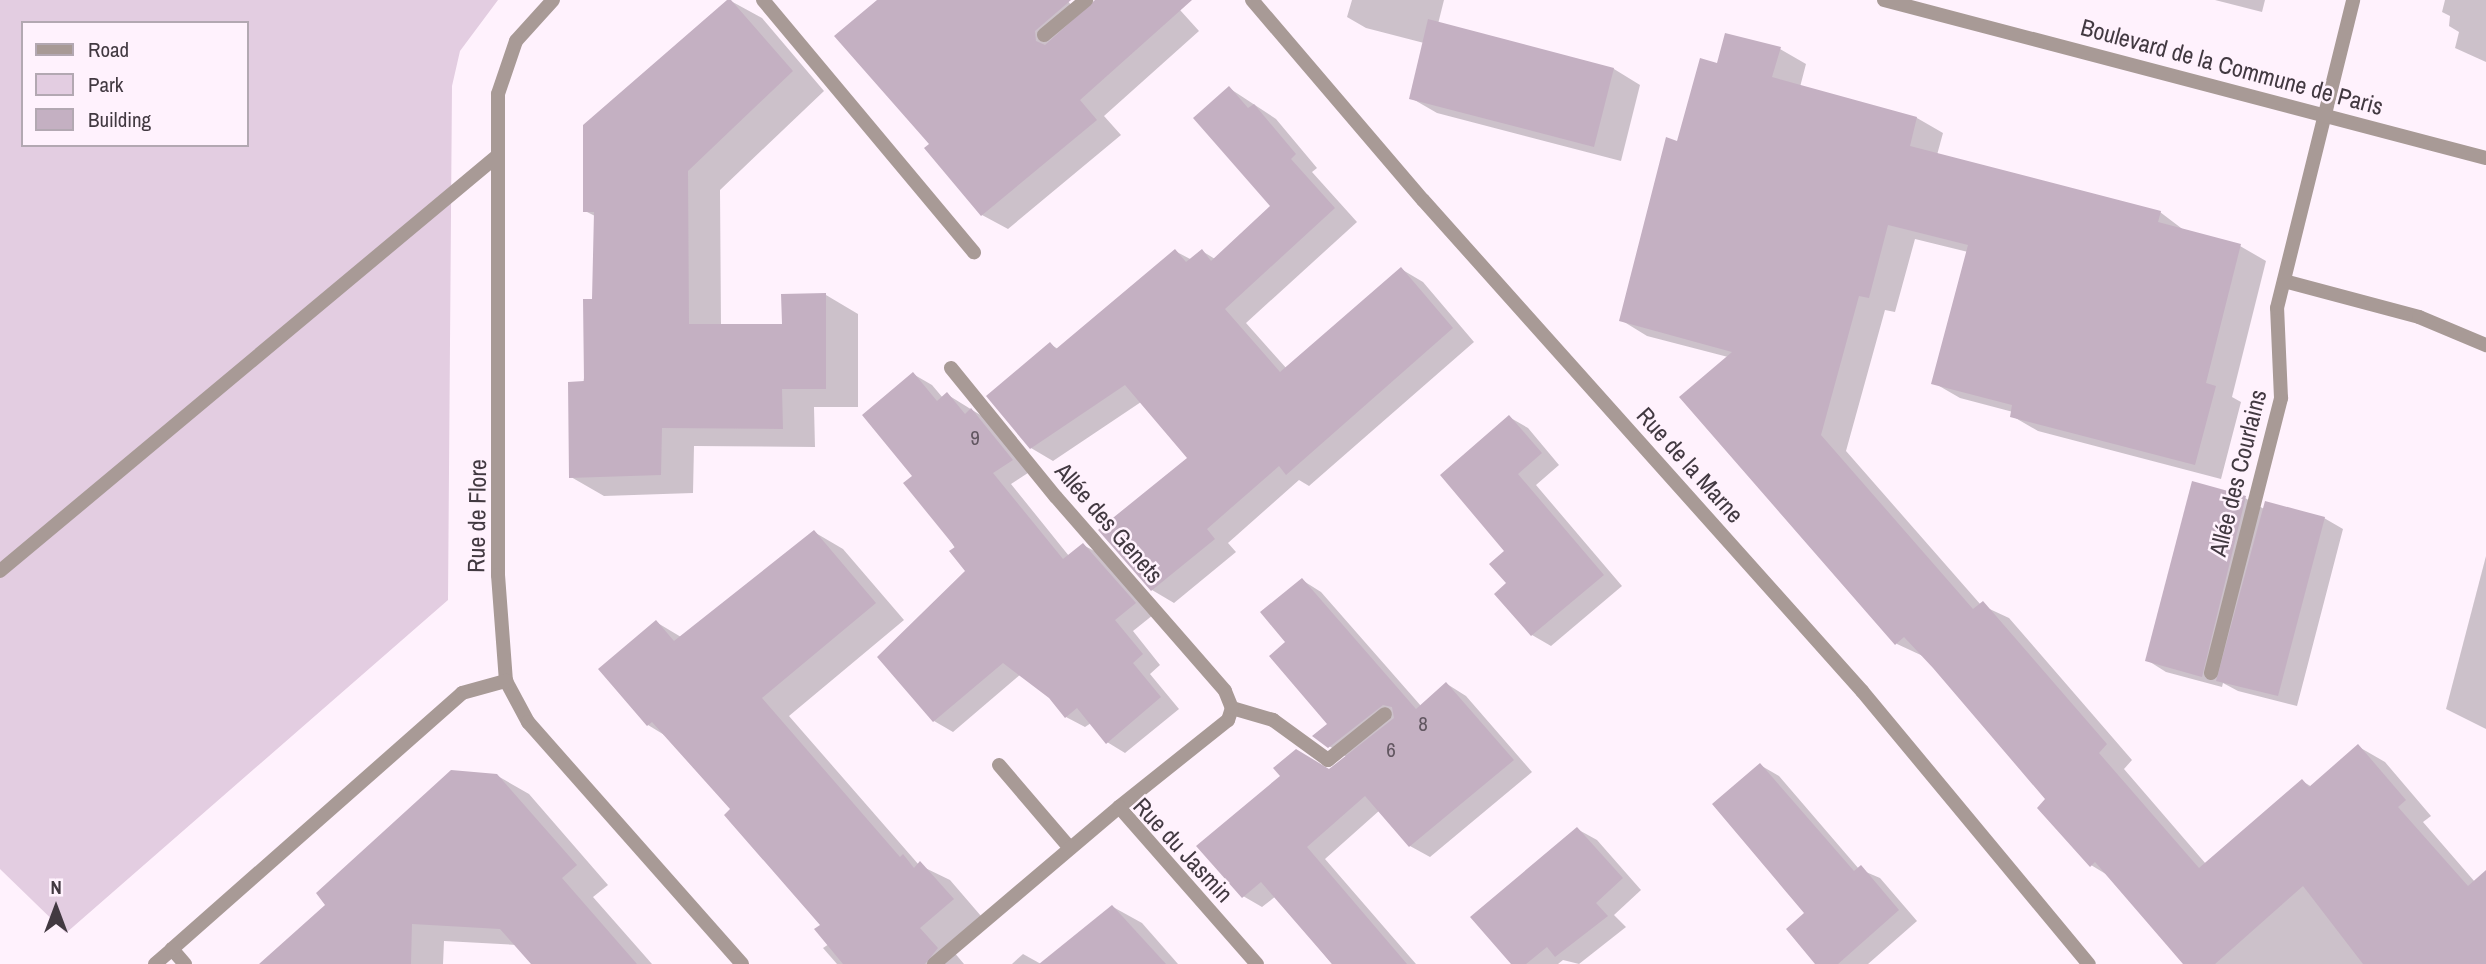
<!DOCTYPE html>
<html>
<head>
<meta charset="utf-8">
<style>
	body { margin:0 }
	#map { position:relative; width:2486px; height:964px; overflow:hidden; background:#fff2fd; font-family:"Archivo Narrow",sans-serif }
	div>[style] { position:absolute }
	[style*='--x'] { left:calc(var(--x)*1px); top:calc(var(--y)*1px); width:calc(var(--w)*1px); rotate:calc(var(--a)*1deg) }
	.green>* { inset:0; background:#e3cde1 }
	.shadow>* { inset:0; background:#0003 }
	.building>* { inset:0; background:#c4b0c2 }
	.service>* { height:14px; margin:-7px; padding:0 7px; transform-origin:7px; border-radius:7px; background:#a89a96 }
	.pedestrian>* { height:14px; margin:-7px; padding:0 7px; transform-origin:7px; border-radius:7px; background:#a89a96 }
	.minor>* { height:14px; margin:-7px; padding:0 7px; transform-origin:7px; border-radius:7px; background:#a89a96 }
	.tertiary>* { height:14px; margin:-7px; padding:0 7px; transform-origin:7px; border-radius:7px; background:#a89a96 }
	span { translate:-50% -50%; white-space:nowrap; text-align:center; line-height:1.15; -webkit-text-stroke:5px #fff2fd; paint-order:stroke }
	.number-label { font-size:21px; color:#625761 }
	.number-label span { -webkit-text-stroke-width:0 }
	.street-label { font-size:24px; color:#423941 }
	.legend { position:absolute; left:21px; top:21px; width:228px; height:126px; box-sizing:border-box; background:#fff2fd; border:2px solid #b3a8b2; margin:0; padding:9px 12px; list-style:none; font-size:21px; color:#423941 }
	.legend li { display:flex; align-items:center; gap:14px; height:35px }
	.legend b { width:35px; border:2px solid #b3a8b2 }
	.north { position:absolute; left:21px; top:873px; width:70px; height:70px; -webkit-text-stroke:5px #fff2fd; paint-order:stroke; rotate:0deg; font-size:19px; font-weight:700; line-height:28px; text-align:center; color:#423941 }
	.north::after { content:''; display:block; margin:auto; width:24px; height:32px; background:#423941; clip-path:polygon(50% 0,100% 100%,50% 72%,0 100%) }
</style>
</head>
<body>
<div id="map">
	<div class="green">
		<i style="clip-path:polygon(evenodd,0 0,498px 0,460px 51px,452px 86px,448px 600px,66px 933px,0 869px,0 0,23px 23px,247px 23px,247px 145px,23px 145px,23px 23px)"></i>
	</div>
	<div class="shadow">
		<i style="clip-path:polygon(729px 0,762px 18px,824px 91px,720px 190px,721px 326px,784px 326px,826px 295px,858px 314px,858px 407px,814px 407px,815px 447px,694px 446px,693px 493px,604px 496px,571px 477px,594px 301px,595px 216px,585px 211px)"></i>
		<i style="clip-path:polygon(880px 0,1067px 0,1086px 23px,1119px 0,1171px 0,1199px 31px,1104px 116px,1121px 135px,1008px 229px,982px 215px,931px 144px)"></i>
		<i style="clip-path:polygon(1352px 0,1444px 0,1438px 24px,1614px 69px,1640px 85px,1621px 161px,1437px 113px,1411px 98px,1424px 43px,1366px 28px,1347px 17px)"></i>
		<i style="clip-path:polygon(2215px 0,2265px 0,2262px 12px)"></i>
		<i style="clip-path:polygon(2445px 0,2486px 0,2486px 62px,2455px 48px,2459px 32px,2449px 26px,2450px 16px,2442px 12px)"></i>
		<i style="clip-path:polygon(1780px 49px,1806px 64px,1800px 87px,1917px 118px,1943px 133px,1937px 155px,2160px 212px,2185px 231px,2240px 246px,2266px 261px,2232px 397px,2241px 402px,2221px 479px,2038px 431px,2012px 416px,2013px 412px,1960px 398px,1934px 383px,1968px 252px,1915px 239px,1895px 312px,1885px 310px,1846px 451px,1981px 605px,2009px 618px,2132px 760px,2124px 769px,2206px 864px,2302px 781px,2312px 787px,2359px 747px,2385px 762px,2431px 816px,2423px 822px,2475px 882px,2486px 873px,2486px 964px,2185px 964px,2109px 876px,2091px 865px,2048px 799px,1925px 657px,1897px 644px,1682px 397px,1728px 357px,1647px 336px,1621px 320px,1679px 143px,1718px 65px)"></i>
		<i style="clip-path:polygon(1229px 88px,1276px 119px,1317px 168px,1312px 172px,1357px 222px,1246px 323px,1287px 369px,1401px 269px,1423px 282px,1474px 342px,1309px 486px,1299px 480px,1228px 543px,1236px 552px,1174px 603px,1152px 590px,1189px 459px,1141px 402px,1053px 461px,1031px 448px,1050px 344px,1058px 349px,1175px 251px,1192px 260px,1202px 251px,1215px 259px,1273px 206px)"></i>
		<i style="clip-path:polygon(913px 374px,932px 385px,943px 398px,948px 395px,990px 421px,1031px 471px,1011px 484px,1069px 556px,1083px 545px,1102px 555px,1153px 615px,1133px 631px,1160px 665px,1150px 674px,1179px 709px,1125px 753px,1107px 742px,1091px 723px,1085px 727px,1066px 717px,1050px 697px,1021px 674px,953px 732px,934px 721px,968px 572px,915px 476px)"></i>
		<i style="clip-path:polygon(1509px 417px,1528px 428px,1559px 465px,1536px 485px,1622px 586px,1551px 646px,1532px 635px,1509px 584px)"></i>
		<i style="clip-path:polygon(2245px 498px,2264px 509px,2324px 518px,2343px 529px,2297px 706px,2238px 691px,2223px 683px,2222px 687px,2166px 672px,2147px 660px)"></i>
		<i style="clip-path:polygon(814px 532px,843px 549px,904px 620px,789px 716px,919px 865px,950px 880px,981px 916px,948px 945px,964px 964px,837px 964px,823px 948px,829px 944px,823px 925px,732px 810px,666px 736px,648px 725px,656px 622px,681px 637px)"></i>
		<i style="clip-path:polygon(2486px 556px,2486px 729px,2446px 709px)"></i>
		<i style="clip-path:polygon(1302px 580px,1321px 592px,1421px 706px,1447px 684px,1466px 696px,1532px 772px,1430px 857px,1410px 846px,1380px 810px,1325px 859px,1416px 964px,1332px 964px,1276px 896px,1262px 907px,1243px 896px,1330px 771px,1347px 757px,1329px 746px,1330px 724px,1287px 643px)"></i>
		<i style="clip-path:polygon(1760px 765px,1779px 776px,1859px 869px,1880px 878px,1917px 921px,1868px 964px,1817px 964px,1807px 914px)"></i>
		<i style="clip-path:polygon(496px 775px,529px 794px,608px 885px,593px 897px,652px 964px,533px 964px,517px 945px,444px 941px,443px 964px,261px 964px)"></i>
		<i style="clip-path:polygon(1577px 829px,1597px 840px,1641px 890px,1614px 915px,1626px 927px,1579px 964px,1563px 960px,1558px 964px,1513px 964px)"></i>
		<i style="clip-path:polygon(1113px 907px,1142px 923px,1178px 964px,1043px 964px)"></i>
		<i style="clip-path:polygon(1023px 954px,1041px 964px,1012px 964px)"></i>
	</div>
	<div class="building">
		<i style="clip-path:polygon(727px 0,731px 0,793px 71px,688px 171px,689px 324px,782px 324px,781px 294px,826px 293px,826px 389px,782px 389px,783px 429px,662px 428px,661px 475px,569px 478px,568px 382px,584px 381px,583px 299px,592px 299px,594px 212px,583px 212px,583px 125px)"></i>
		<i style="clip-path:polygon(877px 0,1071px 0,1035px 31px,1036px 41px,1045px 45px,1095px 0,1192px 0,1080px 100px,1097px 120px,981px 216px,924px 148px,929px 144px,834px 36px)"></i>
		<i style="clip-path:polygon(1428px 19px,1614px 68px,1594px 147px,1409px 99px)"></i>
		<i style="clip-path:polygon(1725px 33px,1781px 47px,1772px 77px,1917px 117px,1910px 146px,2161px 211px,2158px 222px,2241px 244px,2206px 383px,2216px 386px,2195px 465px,2010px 417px,2012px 405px,1931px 384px,1968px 245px,1888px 225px,1869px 298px,1859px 296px,1821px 435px,1973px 609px,1983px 601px,2107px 744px,2099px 753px,2199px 868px,2302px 779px,2309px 787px,2358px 744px,2406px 800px,2398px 807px,2468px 886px,2486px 870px,2486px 964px,2363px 964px,2303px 886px,2215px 964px,2183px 964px,2095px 862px,2090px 867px,2037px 808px,2045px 799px,1933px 668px,1904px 637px,1895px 645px,1679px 397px,1732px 352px,1619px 321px,1666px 137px,1677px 141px,1700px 58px,1717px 63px)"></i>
		<i style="clip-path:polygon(1229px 86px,1248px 108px,1254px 104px,1296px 154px,1291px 159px,1335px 208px,1225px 309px,1280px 372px,1401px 267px,1453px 328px,1286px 475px,1279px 466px,1207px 529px,1215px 539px,1151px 591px,1098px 530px,1187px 458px,1125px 385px,1030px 449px,986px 396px,1050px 342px,1056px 349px,1175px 249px,1186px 262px,1202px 249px,1211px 261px,1270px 206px,1193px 118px)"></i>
		<i style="clip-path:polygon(913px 372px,937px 401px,947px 392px,965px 414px,971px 408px,1013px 460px,993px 473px,1063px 559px,1083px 543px,1136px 603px,1115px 620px,1143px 654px,1133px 663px,1161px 697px,1106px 744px,1077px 708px,1065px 718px,1049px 698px,1003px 663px,933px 722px,877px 657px,965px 571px,949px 551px,955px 547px,903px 483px,912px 476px,862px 415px)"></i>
		<i style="clip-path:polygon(1509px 415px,1542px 453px,1518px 474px,1604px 575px,1531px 636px,1494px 594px,1506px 583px,1489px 564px,1504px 551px,1440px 475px)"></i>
		<i style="clip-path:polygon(2192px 481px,2246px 496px,2202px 677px,2145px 661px)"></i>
		<i style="clip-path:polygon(2265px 501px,2325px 517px,2278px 696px,2216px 681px)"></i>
		<i style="clip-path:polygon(814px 530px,876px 603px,762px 698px,900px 857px,903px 854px,914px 868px,920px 861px,954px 899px,920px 928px,938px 948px,925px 964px,843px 964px,814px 929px,820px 925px,730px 822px,724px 815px,730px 809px,652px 722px,647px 726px,598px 669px,656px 620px,674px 641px)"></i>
		<i style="clip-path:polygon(1302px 578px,1416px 709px,1446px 682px,1514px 760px,1409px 847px,1365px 796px,1307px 847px,1407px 964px,1332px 964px,1261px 882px,1242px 898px,1196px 846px,1280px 776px,1273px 768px,1296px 749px,1329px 769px,1394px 718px,1392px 707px,1383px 705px,1328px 748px,1312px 736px,1327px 724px,1269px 656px,1285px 642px,1260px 612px)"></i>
		<i style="clip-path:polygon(1760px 763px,1854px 871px,1861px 865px,1899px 910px,1838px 964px,1815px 964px,1786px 929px,1804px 913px,1712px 804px)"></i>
		<i style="clip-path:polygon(451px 770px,497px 774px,577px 865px,562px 878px,637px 964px,531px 964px,500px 929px,412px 924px,411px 964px,259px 964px,325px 905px,316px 893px)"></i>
		<i style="clip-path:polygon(1577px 827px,1623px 878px,1596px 903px,1608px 916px,1555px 957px,1547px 947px,1526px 964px,1511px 964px,1470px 917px)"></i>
		<i style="clip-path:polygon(1112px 905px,1166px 964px,1039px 964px)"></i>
	</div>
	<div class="service">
		<i style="--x:763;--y:0;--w:329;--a:50.1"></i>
		<i style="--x:1232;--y:708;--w:43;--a:16.3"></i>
		<i style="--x:1273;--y:720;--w:68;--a:36"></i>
		<i style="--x:1328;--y:760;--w:73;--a:-38.9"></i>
		<i style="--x:999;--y:765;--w:109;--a:49.5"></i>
	</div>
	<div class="pedestrian">
		<i style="--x:0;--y:571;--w:647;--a:-39.86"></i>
	</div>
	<div class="minor">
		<i style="--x:553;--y:0;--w:55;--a:132.1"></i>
		<i style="--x:516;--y:41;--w:56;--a:108.8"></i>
		<i style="--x:498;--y:94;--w:481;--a:90"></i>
		<i style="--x:498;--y:575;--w:106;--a:85.7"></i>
		<i style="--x:506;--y:681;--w:47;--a:61.8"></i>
		<i style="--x:528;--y:722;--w:323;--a:48.5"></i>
		<i style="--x:1252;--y:0;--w:263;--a:49.5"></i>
		<i style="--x:1423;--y:200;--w:659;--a:48.2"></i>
		<i style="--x:1862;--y:691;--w:355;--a:50.3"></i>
		<i style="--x:1044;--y:35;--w:55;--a:-39.8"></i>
		<i style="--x:2284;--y:281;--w:140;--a:14.9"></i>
		<i style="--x:2419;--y:317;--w:73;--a:22.7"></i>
		<i style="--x:951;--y:368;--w:166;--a:50.9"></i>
		<i style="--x:1056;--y:497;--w:257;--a:48.9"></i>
		<i style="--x:1225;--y:691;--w:18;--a:68"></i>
		<i style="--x:1232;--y:708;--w:13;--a:108"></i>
		<i style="--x:1228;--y:720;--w:139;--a:141.4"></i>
		<i style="--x:2211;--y:673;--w:284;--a:-75.7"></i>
		<i style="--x:2281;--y:398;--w:90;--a:-92.5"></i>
		<i style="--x:2277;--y:308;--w:317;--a:-76.1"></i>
		<i style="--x:155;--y:964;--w:23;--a:-41"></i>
		<i style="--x:185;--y:964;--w:20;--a:-131"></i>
		<i style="--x:172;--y:949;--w:387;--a:-41.4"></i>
		<i style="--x:462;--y:693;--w:46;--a:-15.3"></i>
		<i style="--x:934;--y:964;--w:243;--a:-40.3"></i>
		<i style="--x:1119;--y:807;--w:209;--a:48.7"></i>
	</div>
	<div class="tertiary">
		<i style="--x:1884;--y:0;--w:622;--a:14.71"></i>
	</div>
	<div class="number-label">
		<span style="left:975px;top:438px">9</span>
		<span style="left:1423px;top:724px">8</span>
		<span style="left:1391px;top:750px">6</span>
	</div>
	<div class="street-label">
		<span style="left:2232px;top:67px;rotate:15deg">Boulevard de la Commune de Paris</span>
		<span style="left:1690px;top:465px;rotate:48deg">Rue de la Marne</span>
		<span style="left:2238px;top:473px;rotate:-76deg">Allée des Courlains</span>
		<span style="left:477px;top:516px;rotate:-89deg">Rue de Flore</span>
		<span style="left:1109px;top:523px;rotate:49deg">Allée des Genets</span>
		<span style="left:1183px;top:850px;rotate:47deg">Rue du Jasmin</span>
	</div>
	<ul class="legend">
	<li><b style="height:9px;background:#a89a96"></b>Road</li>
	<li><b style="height:19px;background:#e3cde1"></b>Park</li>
	<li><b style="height:19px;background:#c4b0c2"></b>Building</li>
	</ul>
	<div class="north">N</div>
</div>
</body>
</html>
